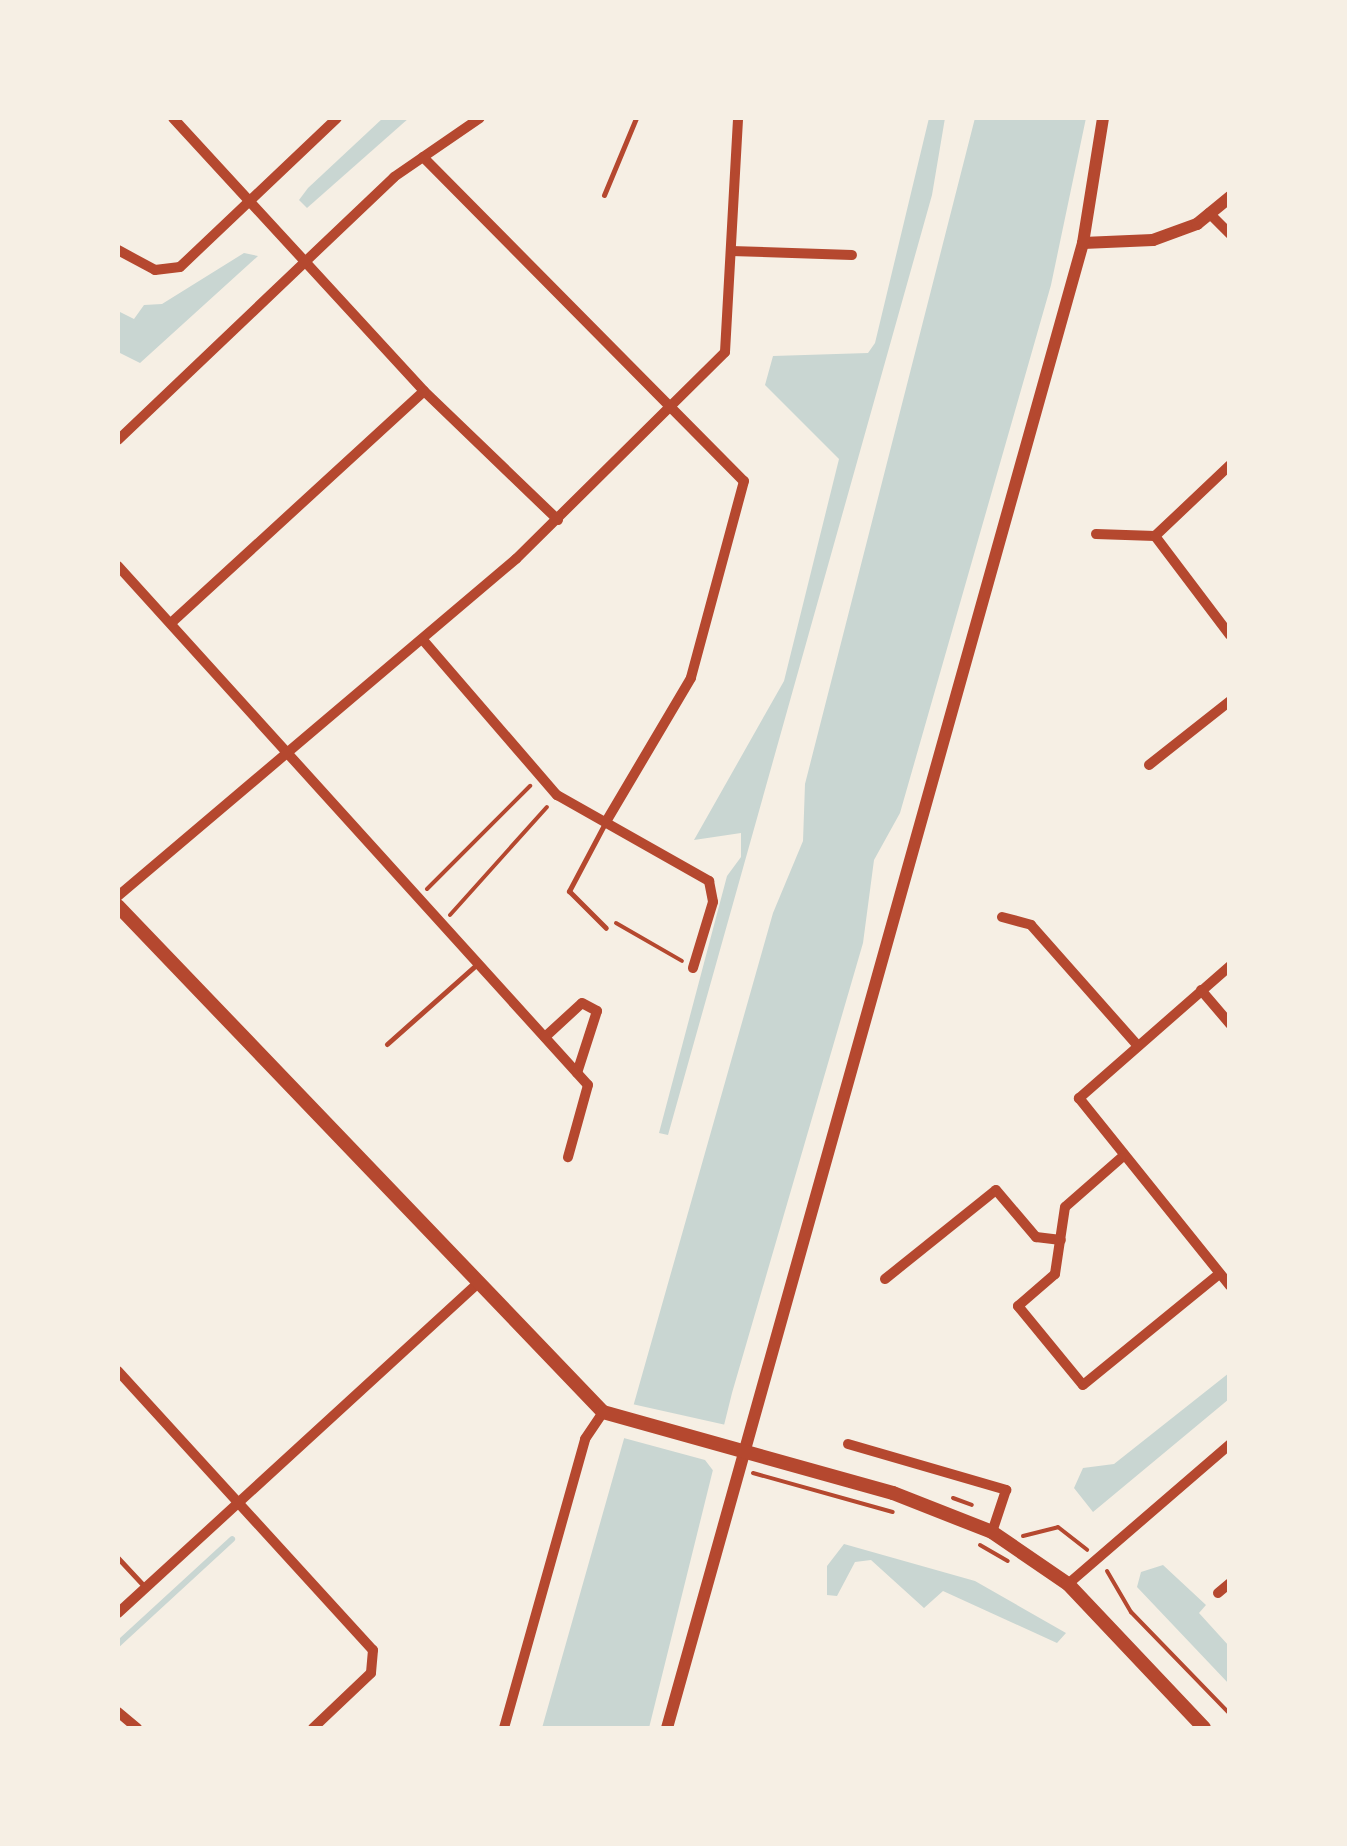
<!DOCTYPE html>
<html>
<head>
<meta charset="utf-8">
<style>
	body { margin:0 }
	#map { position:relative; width:1347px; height:1846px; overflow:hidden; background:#f6efe4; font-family:"Nunito Sans",sans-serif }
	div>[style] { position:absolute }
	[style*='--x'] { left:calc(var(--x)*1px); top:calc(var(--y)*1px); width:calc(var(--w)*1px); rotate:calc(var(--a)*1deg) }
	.water>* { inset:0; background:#c9d6d2 }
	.pier>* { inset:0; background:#f6efe4 }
	.stream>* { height:6px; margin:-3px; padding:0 3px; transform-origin:3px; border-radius:3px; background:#c9d6d2 }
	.path>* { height:4px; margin:-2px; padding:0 2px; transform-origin:2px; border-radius:2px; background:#b5482f }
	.service>* { height:5px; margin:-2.5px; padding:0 2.5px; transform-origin:2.5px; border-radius:2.5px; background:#b5482f }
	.minor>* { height:10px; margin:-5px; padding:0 5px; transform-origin:5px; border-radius:5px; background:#b5482f }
	.tertiary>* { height:12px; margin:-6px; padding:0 6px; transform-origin:6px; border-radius:6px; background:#b5482f }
	.secondary>* { height:14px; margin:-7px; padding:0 7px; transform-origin:7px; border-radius:7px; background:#b5482f }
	span { translate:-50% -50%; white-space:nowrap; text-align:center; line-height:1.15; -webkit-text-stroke:8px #f6efe4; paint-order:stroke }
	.frame { position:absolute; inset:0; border:120px solid #f6efe4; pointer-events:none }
</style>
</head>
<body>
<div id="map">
	<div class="water">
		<i style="clip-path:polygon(383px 118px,409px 118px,307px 208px,299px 200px,308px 188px)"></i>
		<i style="clip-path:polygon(929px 118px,945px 118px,932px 195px,668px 1135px,659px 1133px,727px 876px,741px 857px,741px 833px,694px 840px,784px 681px,839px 459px,765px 385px,773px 356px,868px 353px,875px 343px)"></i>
		<i style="clip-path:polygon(975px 118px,1086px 118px,1051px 285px,900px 813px,874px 860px,863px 943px,732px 1393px,649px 1728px,542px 1728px,773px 913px,803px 841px,805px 784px)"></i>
		<i style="clip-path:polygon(244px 253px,258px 256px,140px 363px,118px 352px,118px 311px,134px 319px,144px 305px,162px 304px)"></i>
		<i style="clip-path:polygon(1229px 1373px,1229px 1399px,1093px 1512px,1074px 1488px,1083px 1468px,1114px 1464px)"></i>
		<i style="clip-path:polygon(844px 1544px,975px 1581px,1066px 1633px,1057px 1643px,943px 1591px,924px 1608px,871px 1560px,855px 1562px,837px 1596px,827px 1595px,827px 1566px)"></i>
		<i style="clip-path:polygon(1163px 1565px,1206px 1605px,1199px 1613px,1229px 1646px,1229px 1684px,1137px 1587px,1141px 1572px)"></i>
	</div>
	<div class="pier">
		<i style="clip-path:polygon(632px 1404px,726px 1425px,715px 1473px,705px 1460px,620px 1437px)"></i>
	</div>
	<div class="stream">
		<i style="--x:118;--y:1644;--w:155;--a:-42.6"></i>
	</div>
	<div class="path">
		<i style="--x:427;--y:889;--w:146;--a:-45"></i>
		<i style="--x:450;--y:915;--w:145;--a:-48.1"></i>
		<i style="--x:616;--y:923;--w:76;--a:29.9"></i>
		<i style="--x:753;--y:1473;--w:145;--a:15.6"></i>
		<i style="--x:953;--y:1498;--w:20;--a:20"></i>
		<i style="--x:1023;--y:1536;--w:36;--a:-14"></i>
		<i style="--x:1058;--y:1527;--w:37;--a:38"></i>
		<i style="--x:980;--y:1545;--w:32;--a:30"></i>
		<i style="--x:1107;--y:1571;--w:48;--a:59.7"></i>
		<i style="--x:1131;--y:1612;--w:142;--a:45.9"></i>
	</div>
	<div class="service">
		<i style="--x:604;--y:195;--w:83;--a:-67.4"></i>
		<i style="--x:604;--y:825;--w:75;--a:117.9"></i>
		<i style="--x:569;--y:891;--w:52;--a:45"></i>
		<i style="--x:387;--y:1044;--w:120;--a:-41.6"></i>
		<i style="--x:118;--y:1558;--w:41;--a:47"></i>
	</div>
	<div class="minor">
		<i style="--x:173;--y:118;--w:371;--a:47.4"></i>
		<i style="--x:424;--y:391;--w:186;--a:43.9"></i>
		<i style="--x:423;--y:157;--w:456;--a:45.3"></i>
		<i style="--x:744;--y:481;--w:204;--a:105.1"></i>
		<i style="--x:691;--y:678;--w:167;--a:120.6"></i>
		<i style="--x:1209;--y:213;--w:30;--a:45"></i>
		<i style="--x:118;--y:250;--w:42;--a:28.4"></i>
		<i style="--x:155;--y:270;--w:25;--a:-7"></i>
		<i style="--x:180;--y:267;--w:216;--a:-43.5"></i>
		<i style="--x:731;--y:251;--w:121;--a:1.9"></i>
		<i style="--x:118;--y:440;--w:381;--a:-43.6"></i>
		<i style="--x:394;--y:177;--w:104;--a:-34.5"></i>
		<i style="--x:1096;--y:534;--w:59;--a:1.9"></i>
		<i style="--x:1155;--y:536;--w:103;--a:-43.4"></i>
		<i style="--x:1155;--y:536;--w:124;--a:52.9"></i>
		<i style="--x:118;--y:566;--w:700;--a:47.84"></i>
		<i style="--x:588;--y:1085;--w:75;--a:105.5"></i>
		<i style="--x:171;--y:623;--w:343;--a:-42.5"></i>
		<i style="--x:423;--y:640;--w:205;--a:49.2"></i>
		<i style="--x:557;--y:795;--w:175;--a:29.5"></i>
		<i style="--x:709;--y:881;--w:21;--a:79"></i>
		<i style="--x:713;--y:902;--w:69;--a:106.9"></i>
		<i style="--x:1149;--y:765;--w:103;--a:-38.3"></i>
		<i style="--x:118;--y:896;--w:522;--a:-40.26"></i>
		<i style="--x:516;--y:559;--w:294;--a:-44.7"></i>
		<i style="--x:725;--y:352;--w:234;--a:-86.8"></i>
		<i style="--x:1002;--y:917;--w:30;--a:15"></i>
		<i style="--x:1031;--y:925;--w:160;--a:48.5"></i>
		<i style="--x:1230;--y:966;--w:201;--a:138.8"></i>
		<i style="--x:1079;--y:1098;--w:241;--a:51.2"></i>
		<i style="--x:1201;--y:990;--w:45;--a:49.5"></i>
		<i style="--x:545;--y:1037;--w:50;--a:-42.6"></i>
		<i style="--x:582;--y:1003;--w:17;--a:28"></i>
		<i style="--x:597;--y:1011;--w:65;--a:107.9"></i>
		<i style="--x:1121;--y:1158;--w:74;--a:138.8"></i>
		<i style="--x:1065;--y:1207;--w:68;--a:98.5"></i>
		<i style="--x:1055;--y:1274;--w:49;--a:139.1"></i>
		<i style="--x:1018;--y:1306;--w:102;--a:50.6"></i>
		<i style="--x:1083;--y:1385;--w:176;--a:-39.2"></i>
		<i style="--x:885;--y:1279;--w:142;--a:-38.7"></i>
		<i style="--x:996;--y:1190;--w:62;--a:49.6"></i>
		<i style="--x:1036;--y:1237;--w:25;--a:7"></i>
		<i style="--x:118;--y:1371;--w:378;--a:47.6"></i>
		<i style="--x:373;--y:1650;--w:23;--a:95"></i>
		<i style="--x:371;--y:1673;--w:80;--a:136.5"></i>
		<i style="--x:848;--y:1444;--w:165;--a:16.2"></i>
		<i style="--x:1006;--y:1490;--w:44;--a:108.4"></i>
		<i style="--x:1068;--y:1584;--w:214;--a:-40.8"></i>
		<i style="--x:1218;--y:1593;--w:16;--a:-40"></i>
		<i style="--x:118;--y:1613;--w:490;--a:-42.5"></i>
		<i style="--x:118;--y:1712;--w:25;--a:40"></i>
		<i style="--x:504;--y:1728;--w:300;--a:-74.3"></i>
		<i style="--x:585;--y:1439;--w:32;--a:-56"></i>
	</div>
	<div class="tertiary">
		<i style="--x:1083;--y:243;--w:70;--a:-2.5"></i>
		<i style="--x:1153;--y:240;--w:47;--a:-20"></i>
		<i style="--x:1197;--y:224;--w:43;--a:-39.3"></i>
		<i style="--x:667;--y:1728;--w:1542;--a:-74.35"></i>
		<i style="--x:1083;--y:243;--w:127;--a:-80.9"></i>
	</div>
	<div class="secondary">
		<i style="--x:118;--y:906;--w:701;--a:46.21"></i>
		<i style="--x:603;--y:1412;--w:301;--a:15.6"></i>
		<i style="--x:893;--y:1493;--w:106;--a:21.5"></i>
		<i style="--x:992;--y:1532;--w:92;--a:34.4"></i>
		<i style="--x:1068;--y:1584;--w:198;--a:46.6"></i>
	</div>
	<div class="frame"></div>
</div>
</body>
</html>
